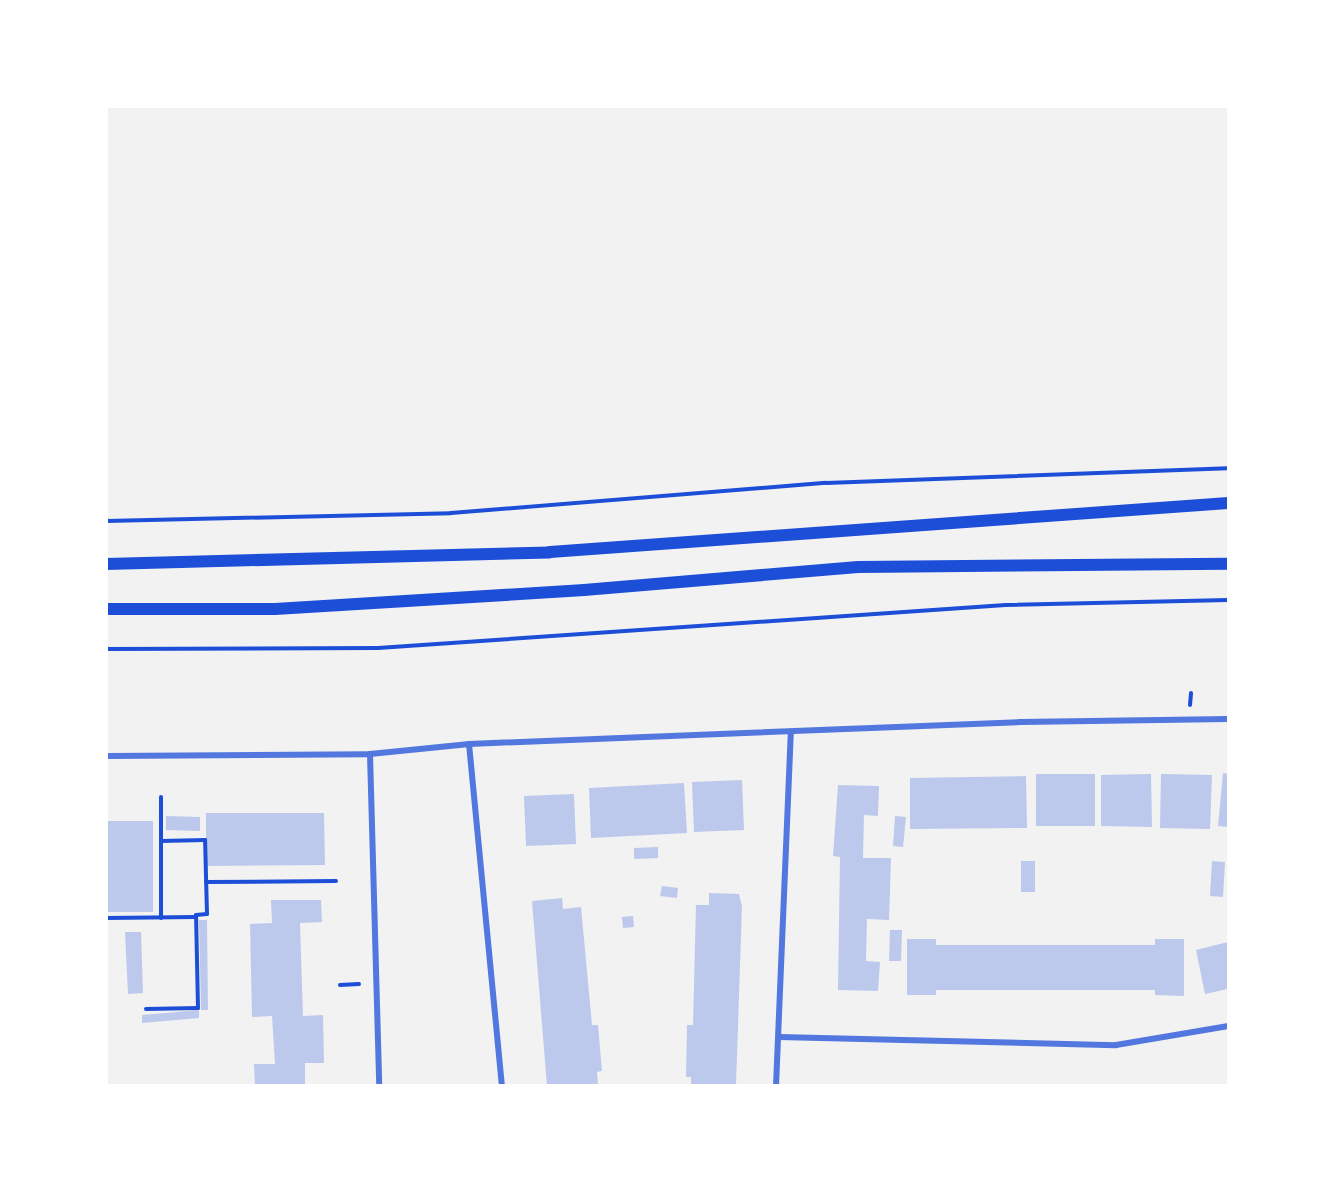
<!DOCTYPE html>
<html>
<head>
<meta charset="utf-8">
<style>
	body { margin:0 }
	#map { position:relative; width:1335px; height:1192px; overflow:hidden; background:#f2f2f2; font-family:"PT Sans",sans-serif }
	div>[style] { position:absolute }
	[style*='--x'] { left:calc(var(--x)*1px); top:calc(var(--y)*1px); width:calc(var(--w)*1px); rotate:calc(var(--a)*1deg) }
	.building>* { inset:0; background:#bdc9ec }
	.path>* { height:4px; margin:-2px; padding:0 2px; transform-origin:2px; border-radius:2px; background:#1d4ed8 }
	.minor>* { height:6px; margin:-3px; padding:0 3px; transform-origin:3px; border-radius:3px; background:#5277de }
	.secondary>* { height:12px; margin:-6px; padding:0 6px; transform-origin:6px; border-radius:6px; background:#1d4ed8 }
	span { translate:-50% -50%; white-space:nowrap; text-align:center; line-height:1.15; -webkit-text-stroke:4.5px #fff; paint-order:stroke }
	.frame { position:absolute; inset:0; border:108px solid #fff; pointer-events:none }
</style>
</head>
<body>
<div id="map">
	<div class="building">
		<i style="clip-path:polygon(1223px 773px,1228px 774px,1228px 827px,1218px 826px)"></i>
		<i style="clip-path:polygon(1036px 774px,1095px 774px,1095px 826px,1036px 826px)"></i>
		<i style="clip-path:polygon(1151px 774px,1152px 827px,1101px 826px,1101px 775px)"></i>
		<i style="clip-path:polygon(1161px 774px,1212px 775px,1210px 829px,1160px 828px)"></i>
		<i style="clip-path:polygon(1026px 776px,1027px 828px,910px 829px,910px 778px)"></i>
		<i style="clip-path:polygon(742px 780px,744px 830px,694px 832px,692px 782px)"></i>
		<i style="clip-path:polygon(684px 783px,687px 833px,591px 838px,589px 788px)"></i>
		<i style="clip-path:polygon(838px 785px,879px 786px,878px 816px,864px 815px,863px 858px,891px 858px,889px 920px,867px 919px,866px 961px,880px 962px,878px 991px,838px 990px,840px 857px,833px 856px)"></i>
		<i style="clip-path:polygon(574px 794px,576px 844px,526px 846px,524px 796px)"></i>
		<i style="clip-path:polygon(206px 813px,324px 813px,325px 865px,206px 866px)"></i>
		<i style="clip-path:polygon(166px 816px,200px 817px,200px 831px,166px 830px)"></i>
		<i style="clip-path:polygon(895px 816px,906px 817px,903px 847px,893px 846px)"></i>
		<i style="clip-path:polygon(106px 821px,153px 821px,153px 912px,106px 912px)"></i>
		<i style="clip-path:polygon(658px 847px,658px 858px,634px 859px,634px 848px)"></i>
		<i style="clip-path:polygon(1021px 861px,1035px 861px,1035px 892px,1021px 892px)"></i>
		<i style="clip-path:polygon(1212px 861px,1225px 862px,1223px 897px,1210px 896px)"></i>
		<i style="clip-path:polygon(662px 886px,678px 888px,677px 898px,660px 896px)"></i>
		<i style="clip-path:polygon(709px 893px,739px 894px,742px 906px,736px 1086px,691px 1086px,691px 1077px,686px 1077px,687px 1025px,693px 1025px,696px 905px,709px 905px)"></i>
		<i style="clip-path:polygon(562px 898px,563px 909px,581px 907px,592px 1025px,598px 1025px,602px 1071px,597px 1072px,598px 1086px,547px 1086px,532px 901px)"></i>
		<i style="clip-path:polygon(271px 900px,321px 900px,322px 922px,300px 923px,303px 1016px,323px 1015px,324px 1063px,305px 1063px,305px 1086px,255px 1086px,254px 1064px,275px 1064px,272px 1016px,252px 1017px,250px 924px,272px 923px)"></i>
		<i style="clip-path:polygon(633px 916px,634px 927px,623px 928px,622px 917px)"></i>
		<i style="clip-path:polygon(199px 920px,207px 920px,208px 1010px,201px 1010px)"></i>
		<i style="clip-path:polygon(890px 930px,902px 930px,901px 961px,889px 961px)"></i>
		<i style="clip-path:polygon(125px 932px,141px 932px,143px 993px,128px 994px)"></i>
		<i style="clip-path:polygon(907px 939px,936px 939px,936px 945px,1155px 945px,1155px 939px,1184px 939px,1184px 996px,1155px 995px,1155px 990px,936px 990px,936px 995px,907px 995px)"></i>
		<i style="clip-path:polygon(1228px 942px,1228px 989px,1205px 994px,1196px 950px)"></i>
		<i style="clip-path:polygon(199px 1010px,199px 1018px,142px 1023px,142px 1015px)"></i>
	</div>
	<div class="path">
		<i style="--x:106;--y:521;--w:345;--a:-1.3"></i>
		<i style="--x:451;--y:513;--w:376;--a:-4.6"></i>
		<i style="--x:826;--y:483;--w:402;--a:-2.1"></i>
		<i style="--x:106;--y:649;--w:272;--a:-0.2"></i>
		<i style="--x:378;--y:648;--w:629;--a:-3.92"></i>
		<i style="--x:1006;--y:605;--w:222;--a:-1.3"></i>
		<i style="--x:1190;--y:705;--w:12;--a:-85"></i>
		<i style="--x:206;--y:882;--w:130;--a:-0.4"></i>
		<i style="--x:106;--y:918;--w:90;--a:-0.6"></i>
		<i style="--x:161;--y:918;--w:121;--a:-90"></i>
		<i style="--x:340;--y:985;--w:19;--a:-3"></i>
		<i style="--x:146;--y:1009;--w:52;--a:-1.1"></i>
		<i style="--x:198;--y:1008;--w:93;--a:-91.2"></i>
		<i style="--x:196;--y:915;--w:11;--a:-5"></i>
		<i style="--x:207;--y:914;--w:74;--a:-91.5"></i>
		<i style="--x:205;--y:840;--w:44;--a:178.7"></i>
	</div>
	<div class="minor">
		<i style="--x:469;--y:744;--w:344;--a:84.5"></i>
		<i style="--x:370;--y:754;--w:332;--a:88.4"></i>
		<i style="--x:106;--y:756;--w:264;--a:-0.4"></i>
		<i style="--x:370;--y:754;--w:100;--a:-5.8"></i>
		<i style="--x:469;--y:744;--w:552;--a:-2.28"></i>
		<i style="--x:1021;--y:722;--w:207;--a:-0.8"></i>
		<i style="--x:779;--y:1037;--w:337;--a:1.4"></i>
		<i style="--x:1116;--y:1045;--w:114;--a:-9.6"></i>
		<i style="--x:776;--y:1086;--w:353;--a:-87.6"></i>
	</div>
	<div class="secondary">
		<i style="--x:106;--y:564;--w:444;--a:-1.5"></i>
		<i style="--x:550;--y:552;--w:680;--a:-4.13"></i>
		<i style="--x:106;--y:609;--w:169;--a:0"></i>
		<i style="--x:275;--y:609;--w:310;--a:-3.5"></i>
		<i style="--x:584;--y:590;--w:275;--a:-4.8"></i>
		<i style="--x:858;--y:567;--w:370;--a:-0.5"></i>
	</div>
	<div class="frame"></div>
</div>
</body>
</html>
